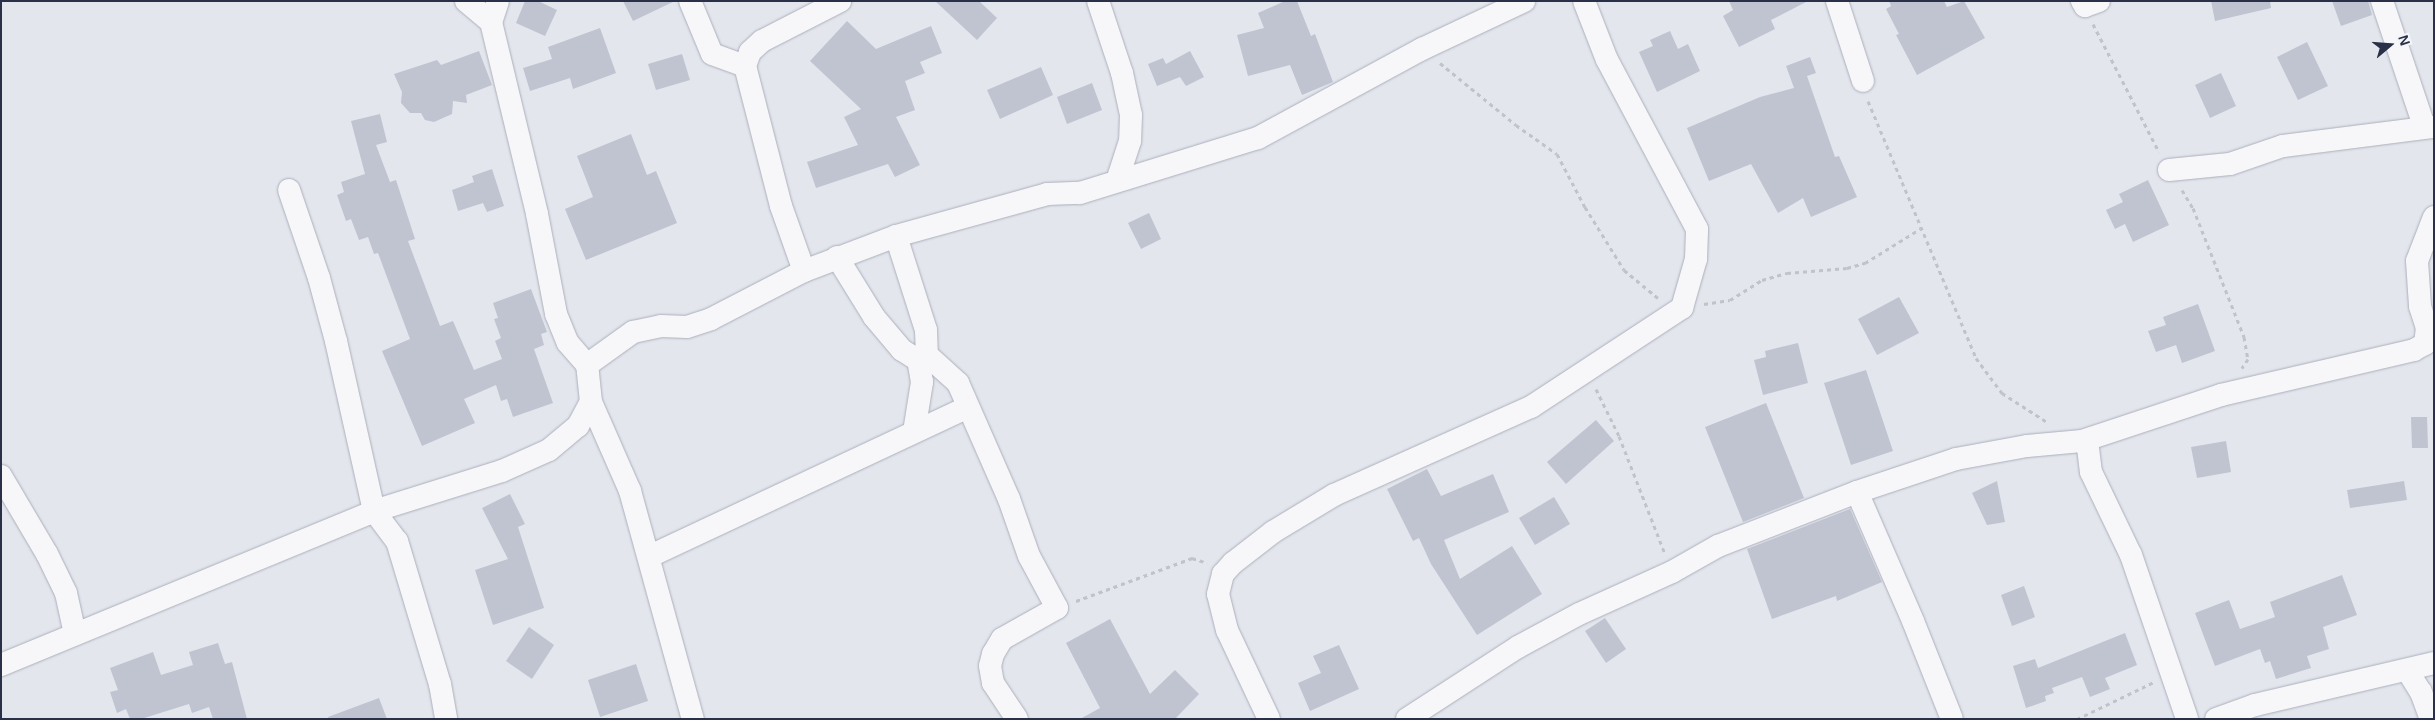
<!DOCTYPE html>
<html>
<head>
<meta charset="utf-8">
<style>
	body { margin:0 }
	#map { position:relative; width:2435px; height:720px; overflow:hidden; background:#e3e6ed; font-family:Helvetica,sans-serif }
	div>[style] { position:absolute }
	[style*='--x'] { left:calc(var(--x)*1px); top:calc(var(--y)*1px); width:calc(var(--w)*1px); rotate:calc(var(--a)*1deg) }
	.building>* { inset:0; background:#c0c4d0 }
	.path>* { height:3px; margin-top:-1.5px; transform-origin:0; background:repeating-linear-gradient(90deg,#c1c3cb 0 4px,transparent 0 8px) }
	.roads { filter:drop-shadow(0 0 1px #abafbb) drop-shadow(0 0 1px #abafbb) }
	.minor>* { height:22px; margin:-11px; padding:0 11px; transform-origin:11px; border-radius:11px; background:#f7f7fa }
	span { translate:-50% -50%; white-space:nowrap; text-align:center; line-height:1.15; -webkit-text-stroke:5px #f3f5f9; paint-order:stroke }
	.frame { position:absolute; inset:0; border:2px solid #293047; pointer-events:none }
	.north { position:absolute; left:2365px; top:20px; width:50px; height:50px; -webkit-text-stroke:4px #f3f5f9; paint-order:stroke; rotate:72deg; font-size:14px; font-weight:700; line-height:20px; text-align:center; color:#293047 }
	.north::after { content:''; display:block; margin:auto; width:18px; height:22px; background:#293047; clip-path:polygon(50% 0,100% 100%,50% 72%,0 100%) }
</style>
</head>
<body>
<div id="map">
	<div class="building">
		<i style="clip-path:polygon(525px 1px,538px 1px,557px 10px,545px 36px,516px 23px)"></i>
		<i style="clip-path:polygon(623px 1px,675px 1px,633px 21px)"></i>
		<i style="clip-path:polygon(935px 1px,979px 1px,997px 18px,977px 40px)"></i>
		<i style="clip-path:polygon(1285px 1px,1297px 1px,1311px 36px,1315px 34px,1333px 82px,1302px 95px,1290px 65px,1248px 76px,1237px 35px,1264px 28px,1258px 13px)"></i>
		<i style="clip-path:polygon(1729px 1px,1808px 1px,1771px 20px,1775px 29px,1739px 47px,1723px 16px,1733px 10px)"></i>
		<i style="clip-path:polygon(1889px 1px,1944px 1px,1947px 7px,1964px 1px,1985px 38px,1917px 75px,1896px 35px,1899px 34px,1886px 9px,1891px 6px)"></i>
		<i style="clip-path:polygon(2211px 1px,2270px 1px,2271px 8px,2215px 21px)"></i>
		<i style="clip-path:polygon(2332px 1px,2368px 1px,2372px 15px,2341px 26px)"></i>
		<i style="clip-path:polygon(847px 21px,876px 49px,931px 26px,942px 53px,920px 62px,925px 73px,905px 81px,915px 110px,896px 117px,920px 165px,895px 177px,888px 164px,816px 188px,807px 162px,858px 145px,844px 117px,861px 109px,810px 61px)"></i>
		<i style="clip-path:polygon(600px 28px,616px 73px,573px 89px,570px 78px,530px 91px,523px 68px,552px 59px,548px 47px)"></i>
		<i style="clip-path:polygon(1670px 31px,1678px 49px,1688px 44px,1700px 71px,1657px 92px,1639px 52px,1653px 46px,1650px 40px)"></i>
		<i style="clip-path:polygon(2307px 42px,2328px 86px,2298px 100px,2277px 57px)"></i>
		<i style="clip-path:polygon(479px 51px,492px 85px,466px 95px,467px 103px,453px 101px,452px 114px,434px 122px,425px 120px,421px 113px,410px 113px,401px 103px,402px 92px,394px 74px,437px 60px,441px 65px)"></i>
		<i style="clip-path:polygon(1190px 51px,1204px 77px,1186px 86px,1180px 77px,1157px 86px,1148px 64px,1163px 58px,1166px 64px)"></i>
		<i style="clip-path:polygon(682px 54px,690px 80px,656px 90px,648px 64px)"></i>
		<i style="clip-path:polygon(1810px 57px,1816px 73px,1807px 76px,1835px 157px,1839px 156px,1857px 197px,1811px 217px,1803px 198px,1778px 213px,1751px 164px,1709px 181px,1687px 128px,1760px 97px,1794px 88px,1786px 66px)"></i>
		<i style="clip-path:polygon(1041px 67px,1053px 95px,1000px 119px,987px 90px)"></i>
		<i style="clip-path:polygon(2221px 73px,2236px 106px,2210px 118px,2195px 85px)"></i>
		<i style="clip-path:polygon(1092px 83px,1102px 110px,1067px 124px,1057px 97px)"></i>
		<i style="clip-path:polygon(380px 114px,387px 142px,376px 145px,390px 182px,396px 180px,415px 239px,408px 241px,440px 326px,453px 321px,474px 370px,502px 359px,495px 341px,501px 338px,494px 319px,498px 318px,493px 303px,531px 289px,547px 332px,541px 334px,544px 345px,534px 349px,553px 403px,513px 417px,507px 399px,501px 401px,496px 385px,464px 399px,475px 423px,422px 446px,382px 351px,410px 339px,378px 253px,374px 254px,368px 237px,359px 240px,351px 219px,346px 221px,337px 195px,344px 192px,341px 182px,365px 174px,351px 121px)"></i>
		<i style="clip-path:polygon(631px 134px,647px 175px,656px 171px,677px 223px,586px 260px,565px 209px,593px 197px,577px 156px)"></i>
		<i style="clip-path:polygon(492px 169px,504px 206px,487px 212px,483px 203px,458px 211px,452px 190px,474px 182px,472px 176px)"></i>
		<i style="clip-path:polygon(2148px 180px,2169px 225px,2133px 242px,2125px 224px,2115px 229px,2106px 210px,2123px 202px,2119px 194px)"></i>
		<i style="clip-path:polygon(1149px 213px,1161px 239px,1141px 249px,1128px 223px)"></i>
		<i style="clip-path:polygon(1899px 297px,1919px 333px,1877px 355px,1858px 319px)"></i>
		<i style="clip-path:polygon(2198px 304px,2215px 351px,2182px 363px,2176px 345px,2156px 352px,2148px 331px,2166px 325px,2163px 317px)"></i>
		<i style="clip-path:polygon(1798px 343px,1808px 383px,1763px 395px,1754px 360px,1766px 357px,1765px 351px)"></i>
		<i style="clip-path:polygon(1866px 370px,1893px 451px,1851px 465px,1824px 383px)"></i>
		<i style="clip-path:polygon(1766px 403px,1804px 498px,1743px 522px,1705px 427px)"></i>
		<i style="clip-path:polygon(2411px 417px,2427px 417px,2428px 448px,2412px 448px)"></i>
		<i style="clip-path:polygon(1596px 420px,1614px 441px,1566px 484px,1547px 462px)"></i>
		<i style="clip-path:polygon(2226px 441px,2231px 472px,2197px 478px,2191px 447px)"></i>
		<i style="clip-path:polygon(1427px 469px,1441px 496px,1493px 474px,1509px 512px,1444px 540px,1460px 579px,1512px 546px,1542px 594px,1477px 635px,1431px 564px,1419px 538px,1413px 541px,1387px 489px)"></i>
		<i style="clip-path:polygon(1997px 481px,2005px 522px,1987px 525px,1972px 493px)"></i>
		<i style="clip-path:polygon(2404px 481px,2407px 500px,2350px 508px,2347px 490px)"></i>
		<i style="clip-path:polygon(510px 494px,525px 524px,518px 527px,544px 608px,493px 625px,475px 570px,508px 559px,482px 508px)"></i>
		<i style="clip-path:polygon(1554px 497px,1570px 524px,1535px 545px,1519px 518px)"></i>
		<i style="clip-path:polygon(1850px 509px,1882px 582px,1837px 601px,1836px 596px,1772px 619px,1747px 549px)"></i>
		<i style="clip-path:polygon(2342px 575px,2357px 615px,2323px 627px,2329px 649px,2307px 656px,2311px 668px,2276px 679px,2270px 661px,2265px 663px,2260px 649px,2215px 666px,2195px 613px,2229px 600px,2240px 629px,2275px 617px,2270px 602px)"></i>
		<i style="clip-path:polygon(2024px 586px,2035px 617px,2012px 626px,2001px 595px)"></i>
		<i style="clip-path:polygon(1605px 618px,1626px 649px,1606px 663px,1585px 631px)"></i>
		<i style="clip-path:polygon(1110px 619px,1150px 694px,1175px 670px,1199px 694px,1175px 719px,1080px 719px,1100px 708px,1066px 643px)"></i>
		<i style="clip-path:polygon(529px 627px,554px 645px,532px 679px,506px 661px)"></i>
		<i style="clip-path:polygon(2125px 633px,2137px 665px,2105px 678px,2110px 689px,2090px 697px,2082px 677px,2052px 688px,2054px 693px,2045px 696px,2046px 701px,2026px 708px,2013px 666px,2035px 659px,2038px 668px)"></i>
		<i style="clip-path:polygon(218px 643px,225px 664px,232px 662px,247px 719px,213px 719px,209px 707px,192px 713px,189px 704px,141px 719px,130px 719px,126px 709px,117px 713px,110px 692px,118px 690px,110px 668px,153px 652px,161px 675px,193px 665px,189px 652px)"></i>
		<i style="clip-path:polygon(1339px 645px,1359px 689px,1310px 711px,1298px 683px,1321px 673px,1313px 656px)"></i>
		<i style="clip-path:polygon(636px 664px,648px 701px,600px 717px,588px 680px)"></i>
		<i style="clip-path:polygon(379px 698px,387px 719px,329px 719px,328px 717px)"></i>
	</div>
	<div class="path">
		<i style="--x:2093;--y:24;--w:144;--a:62.7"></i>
		<i style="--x:1440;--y:63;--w:98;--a:39.2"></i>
		<i style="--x:1516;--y:125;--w:50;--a:35.3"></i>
		<i style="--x:1557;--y:154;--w:60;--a:62.2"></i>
		<i style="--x:1585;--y:207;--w:74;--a:58.2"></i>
		<i style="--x:1624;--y:270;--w:44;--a:39.5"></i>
		<i style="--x:1868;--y:101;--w:279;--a:67.2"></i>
		<i style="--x:1976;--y:358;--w:44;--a:53.4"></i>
		<i style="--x:2002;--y:393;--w:54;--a:32.8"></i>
		<i style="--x:2182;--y:190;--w:21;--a:59"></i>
		<i style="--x:2193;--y:208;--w:139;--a:68.4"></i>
		<i style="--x:2244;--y:337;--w:22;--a:80"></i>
		<i style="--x:2248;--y:359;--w:11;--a:124"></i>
		<i style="--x:1704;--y:304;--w:26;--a:-9"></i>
		<i style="--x:1730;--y:300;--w:38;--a:-32"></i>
		<i style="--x:1762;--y:280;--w:26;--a:-16"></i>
		<i style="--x:1787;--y:273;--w:60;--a:-4.8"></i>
		<i style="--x:1847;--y:268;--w:19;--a:-16"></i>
		<i style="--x:1865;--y:263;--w:65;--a:-31.7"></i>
		<i style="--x:1596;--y:389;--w:52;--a:63.9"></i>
		<i style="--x:1619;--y:436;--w:127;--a:68.7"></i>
		<i style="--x:1076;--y:601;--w:124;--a:-20.3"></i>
		<i style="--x:1192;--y:558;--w:16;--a:18"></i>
		<i style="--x:2077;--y:719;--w:85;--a:-25.7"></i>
	</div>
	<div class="roads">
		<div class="minor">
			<i style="--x:466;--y:1;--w:33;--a:40"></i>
			<i style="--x:498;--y:1;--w:22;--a:108"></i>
			<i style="--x:491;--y:22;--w:197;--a:76.5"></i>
			<i style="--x:537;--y:214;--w:102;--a:79.2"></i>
			<i style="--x:556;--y:314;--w:31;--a:68"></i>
			<i style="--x:568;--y:343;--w:29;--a:49"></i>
			<i style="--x:690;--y:1;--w:57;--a:67.5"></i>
			<i style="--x:712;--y:54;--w:35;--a:20"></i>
			<i style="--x:1098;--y:1;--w:76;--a:71.6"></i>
			<i style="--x:1122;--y:73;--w:43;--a:77.9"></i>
			<i style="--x:1131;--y:115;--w:26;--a:92"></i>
			<i style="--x:1130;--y:141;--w:42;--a:108"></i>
			<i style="--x:1837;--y:1;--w:84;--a:72"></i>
			<i style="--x:2082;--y:1;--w:6;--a:59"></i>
			<i style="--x:2085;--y:6;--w:15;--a:-20"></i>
			<i style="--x:2382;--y:1;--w:132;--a:71.4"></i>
			<i style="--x:2169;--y:170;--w:61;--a:-5.6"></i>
			<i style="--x:2230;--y:164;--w:56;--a:-18.8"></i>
			<i style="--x:2283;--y:146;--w:152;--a:-7.2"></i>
			<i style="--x:289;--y:190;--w:93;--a:71.2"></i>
			<i style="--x:319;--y:278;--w:65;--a:74.9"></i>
			<i style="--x:336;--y:341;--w:174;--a:77.4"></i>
			<i style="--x:374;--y:511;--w:38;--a:53"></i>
			<i style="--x:397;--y:541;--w:149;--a:73.3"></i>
			<i style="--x:440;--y:684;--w:36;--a:80"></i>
			<i style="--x:896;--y:236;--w:99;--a:72.3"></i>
			<i style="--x:926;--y:330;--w:25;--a:88"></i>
			<i style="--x:927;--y:355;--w:42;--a:42.1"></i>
			<i style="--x:958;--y:383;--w:127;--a:66.3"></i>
			<i style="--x:1009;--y:499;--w:60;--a:70.7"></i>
			<i style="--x:1029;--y:556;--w:59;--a:61.7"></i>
			<i style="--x:1057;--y:608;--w:63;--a:150.6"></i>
			<i style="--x:1002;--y:639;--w:17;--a:121"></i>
			<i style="--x:993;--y:654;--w:12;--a:104"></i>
			<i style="--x:990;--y:666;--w:17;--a:80"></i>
			<i style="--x:993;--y:683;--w:43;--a:56.3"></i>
			<i style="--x:837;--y:257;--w:70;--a:58.3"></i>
			<i style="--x:874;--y:317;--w:43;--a:49.7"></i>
			<i style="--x:902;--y:350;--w:19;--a:32"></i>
			<i style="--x:918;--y:360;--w:10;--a:-29"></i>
			<i style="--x:804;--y:271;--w:69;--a:-109.5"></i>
			<i style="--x:781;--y:206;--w:145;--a:-104.4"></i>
			<i style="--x:745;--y:66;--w:15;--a:-70"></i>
			<i style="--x:750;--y:52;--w:16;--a:-43"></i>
			<i style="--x:762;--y:41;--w:88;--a:-27.1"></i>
			<i style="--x:591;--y:402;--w:97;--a:66.3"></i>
			<i style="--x:630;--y:491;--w:237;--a:74.6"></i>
			<i style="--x:914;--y:432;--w:51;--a:-80.9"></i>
			<i style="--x:922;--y:382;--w:22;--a:-100"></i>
			<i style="--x:2087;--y:440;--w:32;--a:83"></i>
			<i style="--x:2091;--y:472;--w:92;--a:64.3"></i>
			<i style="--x:2131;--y:555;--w:173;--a:71.1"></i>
			<i style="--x:1;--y:476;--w:91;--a:59.5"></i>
			<i style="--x:47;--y:554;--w:43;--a:64"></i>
			<i style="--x:66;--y:593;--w:42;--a:77.6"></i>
			<i style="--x:1857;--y:492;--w:141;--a:66.5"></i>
			<i style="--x:1913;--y:621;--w:105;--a:68.3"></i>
			<i style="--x:650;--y:556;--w:351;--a:-25.1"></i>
			<i style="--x:1;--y:665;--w:404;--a:-22.4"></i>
			<i style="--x:374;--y:511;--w:134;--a:-17.4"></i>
			<i style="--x:502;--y:471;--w:51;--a:-24.1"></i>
			<i style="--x:549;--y:450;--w:38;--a:-40"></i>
			<i style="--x:578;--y:426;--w:27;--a:-62"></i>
			<i style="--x:591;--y:402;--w:37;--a:-96"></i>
			<i style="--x:587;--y:365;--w:57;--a:-35.7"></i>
			<i style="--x:633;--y:332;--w:29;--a:-12"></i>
			<i style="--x:661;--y:326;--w:26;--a:2"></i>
			<i style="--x:687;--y:327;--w:25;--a:-18"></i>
			<i style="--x:711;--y:319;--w:105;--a:-27.3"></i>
			<i style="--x:804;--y:271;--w:98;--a:-20.8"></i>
			<i style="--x:896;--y:236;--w:157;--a:-15.5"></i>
			<i style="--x:1047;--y:194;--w:33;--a:-2"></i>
			<i style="--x:1080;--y:193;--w:186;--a:-17.2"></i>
			<i style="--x:1258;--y:138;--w:187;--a:-28.5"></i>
			<i style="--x:1422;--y:49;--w:113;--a:-25.2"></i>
			<i style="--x:2407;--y:670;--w:26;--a:58"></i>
			<i style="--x:2421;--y:692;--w:29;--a:70"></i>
			<i style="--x:1269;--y:719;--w:98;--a:-115.3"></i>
			<i style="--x:1227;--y:630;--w:37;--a:-104"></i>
			<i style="--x:1218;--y:594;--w:21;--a:-76"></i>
			<i style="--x:1223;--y:574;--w:15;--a:-48"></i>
			<i style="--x:1233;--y:563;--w:51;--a:-37.8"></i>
			<i style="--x:1273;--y:532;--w:71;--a:-31.2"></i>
			<i style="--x:1334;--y:495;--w:216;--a:-24.1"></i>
			<i style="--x:1531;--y:407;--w:181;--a:-33.3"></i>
			<i style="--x:1682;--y:308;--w:51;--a:-74.1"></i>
			<i style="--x:1696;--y:259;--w:30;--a:-88"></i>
			<i style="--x:1697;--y:229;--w:191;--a:-118"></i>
			<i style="--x:1607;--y:60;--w:63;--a:-111.3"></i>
			<i style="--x:1407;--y:719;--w:132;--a:-33"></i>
			<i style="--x:1518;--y:647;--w:69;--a:-28.4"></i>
			<i style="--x:1579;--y:614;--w:102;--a:-24.3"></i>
			<i style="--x:1672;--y:572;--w:53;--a:-29.5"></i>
			<i style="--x:1718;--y:546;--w:149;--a:-21.2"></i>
			<i style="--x:1857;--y:492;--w:104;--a:-18.4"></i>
			<i style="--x:1956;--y:459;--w:72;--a:-10.4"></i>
			<i style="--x:2027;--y:446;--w:55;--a:-5.2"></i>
			<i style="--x:2082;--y:441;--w:146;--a:-18.3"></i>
			<i style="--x:2221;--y:395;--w:198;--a:-13.1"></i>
			<i style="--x:2414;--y:350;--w:13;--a:-29"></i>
			<i style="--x:2425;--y:344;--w:16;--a:-83"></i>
			<i style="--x:2427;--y:328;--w:23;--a:-108"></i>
			<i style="--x:2420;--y:306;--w:45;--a:-93.8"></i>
			<i style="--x:2417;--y:261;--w:47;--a:-68.9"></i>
			<i style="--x:2216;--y:719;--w:41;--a:-19.7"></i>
			<i style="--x:2255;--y:705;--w:184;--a:-13.2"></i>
		</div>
	</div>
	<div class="frame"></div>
	<div class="north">N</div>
</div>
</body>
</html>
